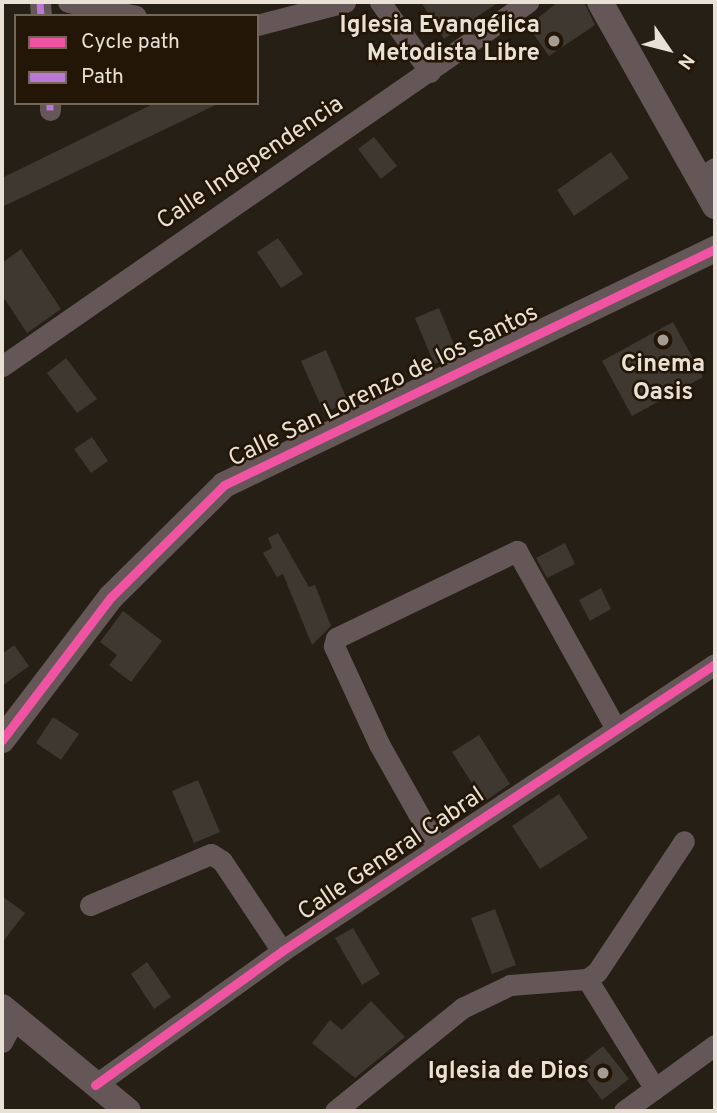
<!DOCTYPE html>
<html>
<head>
<meta charset="utf-8">
<style>
	body { margin:0 }
	#map { position:relative; width:717px; height:1113px; overflow:hidden; background:#261f16; font-family:Overpass,sans-serif }
	div>[style] { position:absolute }
	[style*='--x'] { left:calc(var(--x)*1px); top:calc(var(--y)*1px); width:calc(var(--w)*1px); rotate:calc(var(--a)*1deg) }
	.building>* { inset:0; background:#3e3831 }
	.minor>* { height:21px; margin:-10.5px; padding:0 10.5px; transform-origin:10.5px; border-radius:10.5px; background:#655757 }
	.tertiary>* { height:26px; margin:-13px; padding:0 13px; transform-origin:13px; border-radius:13px; background:#655757 }
	.quiet>* { height:7px; margin-top:-3.5px; transform-origin:0; background:repeating-linear-gradient(90deg,#ba77d6 0 14px,transparent 0 21px) }
	.cycleway>* { height:9px; margin:-4.5px; padding:0 4.5px; transform-origin:4.5px; border-radius:4.5px; background:#f153a3 }
	.dots>* { width:19px; height:19px; translate:-50% -50%; box-sizing:border-box; border:4px solid #231606; border-radius:50% }
	span { translate:-50% -50%; white-space:nowrap; text-align:center; line-height:1.15; -webkit-text-stroke:5px #231606; paint-order:stroke }
	.poi-label { font-size:24px; color:#eae1d6; font-weight:700 }
	.right { translate:-100% -50%; text-align:right }
	.street-label { font-size:24px; color:#eae1d6 }
	.frame { position:absolute; inset:0; border:4px solid #eae1d6; pointer-events:none }
	.legend { position:absolute; left:14px; top:14px; width:245px; height:91px; box-sizing:border-box; background:#231606; border:2px solid #736759; margin:0; padding:9px 12px; list-style:none; font-size:21px; color:#eae1d6 }
	.legend li { display:flex; align-items:center; gap:14px; height:35px }
	.legend b { width:35px; border:2px solid #736759 }
	.north { position:absolute; left:633px; top:14px; width:70px; height:70px; -webkit-text-stroke:5px #231606; paint-order:stroke; rotate:125deg; font-size:19px; font-weight:700; line-height:28px; text-align:center; color:#eae1d6 }
	.north::after { content:''; display:block; margin:auto; width:24px; height:32px; background:#eae1d6; clip-path:polygon(50% 0,100% 100%,50% 72%,0 100%) }
</style>
</head>
<body>
<div id="map">
	<div class="building">
		<i style="clip-path:polygon(421px 2px,499px 2px,444px 39px)"></i>
		<i style="clip-path:polygon(558px 2px,584px 2px,595px 25px,549px 56px,528px 26px)"></i>
		<i style="clip-path:polygon(155px 103px,220px 103px,2px 207px,2px 178px)"></i>
		<i style="clip-path:polygon(374px 137px,397px 166px,381px 179px,358px 149px)"></i>
		<i style="clip-path:polygon(611px 152px,629px 178px,574px 216px,557px 190px)"></i>
		<i style="clip-path:polygon(278px 238px,303px 274px,281px 288px,257px 252px)"></i>
		<i style="clip-path:polygon(21px 249px,61px 309px,27px 333px,2px 295px,2px 263px)"></i>
		<i style="clip-path:polygon(439px 308px,458px 354px,434px 364px,415px 318px)"></i>
		<i style="clip-path:polygon(673px 322px,703px 377px,632px 416px,602px 361px)"></i>
		<i style="clip-path:polygon(326px 350px,348px 402px,324px 413px,301px 361px)"></i>
		<i style="clip-path:polygon(66px 358px,97px 399px,77px 413px,47px 373px)"></i>
		<i style="clip-path:polygon(92px 437px,108px 461px,91px 473px,74px 449px)"></i>
		<i style="clip-path:polygon(278px 533px,309px 587px,315px 585px,331px 626px,312px 645px,283px 574px,277px 577px,263px 553px,272px 548px,268px 538px)"></i>
		<i style="clip-path:polygon(565px 543px,575px 564px,547px 578px,536px 558px)"></i>
		<i style="clip-path:polygon(601px 588px,611px 609px,590px 621px,579px 600px)"></i>
		<i style="clip-path:polygon(123px 611px,162px 641px,131px 682px,109px 665px,117px 655px,100px 642px)"></i>
		<i style="clip-path:polygon(14px 645px,29px 666px,2px 686px,2px 654px)"></i>
		<i style="clip-path:polygon(53px 717px,79px 734px,61px 760px,36px 743px)"></i>
		<i style="clip-path:polygon(479px 735px,510px 784px,484px 802px,452px 752px)"></i>
		<i style="clip-path:polygon(198px 780px,220px 832px,194px 843px,172px 791px)"></i>
		<i style="clip-path:polygon(559px 794px,588px 838px,540px 869px,512px 826px)"></i>
		<i style="clip-path:polygon(2px 896px,25px 913px,2px 943px)"></i>
		<i style="clip-path:polygon(495px 909px,516px 965px,492px 974px,471px 918px)"></i>
		<i style="clip-path:polygon(353px 928px,380px 974px,362px 985px,335px 938px)"></i>
		<i style="clip-path:polygon(147px 962px,171px 997px,154px 1009px,131px 974px)"></i>
		<i style="clip-path:polygon(371px 1001px,405px 1037px,355px 1078px,312px 1043px,330px 1020px,342px 1030px)"></i>
		<i style="clip-path:polygon(603px 1046px,629px 1079px,602px 1100px,577px 1067px)"></i>
	</div>
	<div class="minor">
		<i style="--x:40;--y:2;--w:14;--a:86"></i>
		<i style="--x:68;--y:2;--w:69;--a:11.6"></i>
		<i style="--x:380;--y:2;--w:86;--a:54.5"></i>
		<i style="--x:257;--y:25;--w:91;--a:-14.6"></i>
		<i style="--x:50;--y:103;--w:7;--a:90"></i>
		<i style="--x:700;--y:178;--w:18;--a:-34"></i>
		<i style="--x:2;--y:366;--w:640;--a:-34.68"></i>
		<i style="--x:437;--y:847;--w:118;--a:-119.4"></i>
		<i style="--x:379;--y:744;--w:108;--a:-114.7"></i>
		<i style="--x:334;--y:646;--w:8;--a:-76"></i>
		<i style="--x:336;--y:638;--w:201;--a:-25.7"></i>
		<i style="--x:517;--y:551;--w:204;--a:60.9"></i>
		<i style="--x:90;--y:905;--w:131;--a:-22.9"></i>
		<i style="--x:211;--y:854;--w:13;--a:32"></i>
		<i style="--x:222;--y:861;--w:108;--a:56.3"></i>
		<i style="--x:587;--y:979;--w:129;--a:58.3"></i>
		<i style="--x:2;--y:1042;--w:27;--a:-62"></i>
		<i style="--x:95;--y:1085;--w:230;--a:-35.6"></i>
		<i style="--x:282;--y:951;--w:519;--a:-33.54"></i>
		<i style="--x:335;--y:1111;--w:164;--a:-39"></i>
		<i style="--x:462;--y:1008;--w:53;--a:-25.6"></i>
		<i style="--x:510;--y:985;--w:77;--a:-4.5"></i>
		<i style="--x:587;--y:979;--w:12;--a:-35"></i>
		<i style="--x:597;--y:972;--w:157;--a:-56.4"></i>
		<i style="--x:624;--y:1111;--w:112;--a:-36"></i>
	</div>
	<div class="tertiary">
		<i style="--x:600;--y:2;--w:234;--a:60.6"></i>
		<i style="--x:2;--y:740;--w:180;--a:-52.7"></i>
		<i style="--x:111;--y:597;--w:159;--a:-44.7"></i>
		<i style="--x:224;--y:485;--w:545;--a:-25.67"></i>
		<i style="--x:2;--y:1007;--w:163;--a:39.5"></i>
	</div>
	<div class="quiet">
		<i style="--x:40;--y:2;--w:14;--a:86"></i>
		<i style="--x:50;--y:103;--w:7;--a:90"></i>
	</div>
	<div class="cycleway">
		<i style="--x:2;--y:740;--w:180;--a:-52.7"></i>
		<i style="--x:111;--y:597;--w:159;--a:-44.7"></i>
		<i style="--x:224;--y:485;--w:545;--a:-25.67"></i>
		<i style="--x:95;--y:1085;--w:230;--a:-35.6"></i>
		<i style="--x:282;--y:951;--w:519;--a:-33.54"></i>
	</div>
	<div class="dots">
		<i style="left:554px;top:41px;background:#a59d93"></i>
		<i style="left:663px;top:340px;background:#a59d93"></i>
		<i style="left:603px;top:1073px;background:#a59d93"></i>
	</div>
	<div class="poi-label">
		<span class="right" style="left:540px;top:41px">Iglesia Evangélica<br>Metodista Libre</span>
		<span style="left:663px;top:380px">Cinema<br>Oasis</span>
		<span class="right" style="left:589px;top:1073px">Iglesia de Dios</span>
	</div>
	<div class="street-label">
		<span style="left:251px;top:164px;rotate:-34deg">Calle Independencia</span>
		<span style="left:384px;top:387px;rotate:-26deg">Calle San Lorenzo de los Santos</span>
		<span style="left:392px;top:855px;rotate:-34deg">Calle General Cabral</span>
	</div>
	<div class="frame"></div>
	<ul class="legend">
	<li><b style="height:9px;background:#f153a3"></b>Cycle path</li>
	<li><b style="height:9px;background:#ba77d6"></b>Path</li>
	</ul>
	<div class="north">N</div>
</div>
</body>
</html>
